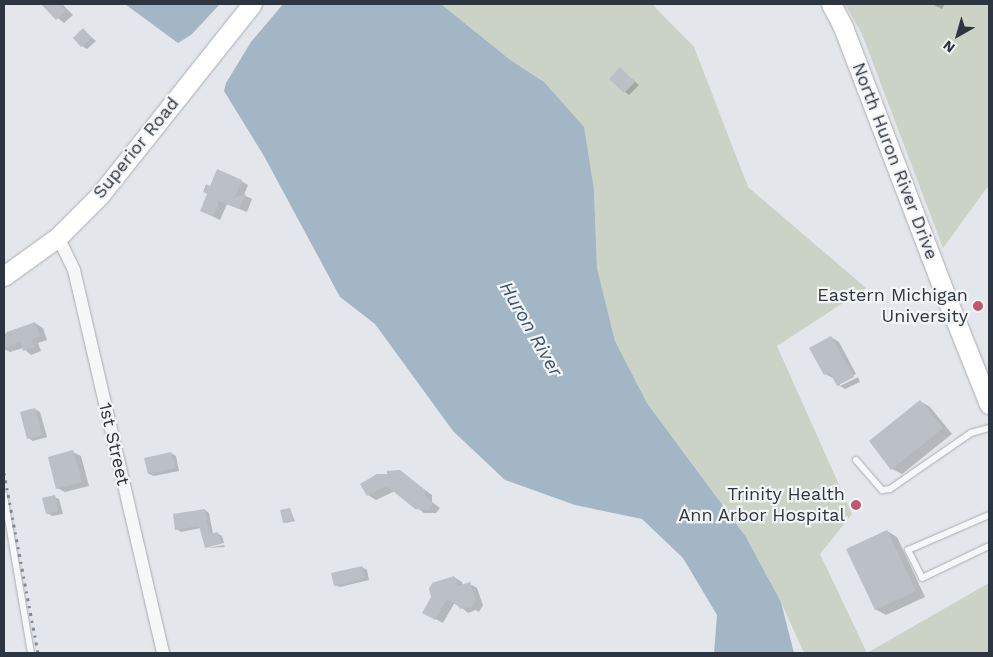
<!DOCTYPE html>
<html>
<head>
<meta charset="utf-8">
<style>
	body { margin:0 }
	#map { position:relative; width:993px; height:657px; overflow:hidden; background:#e3e6ea; font-family:"Work Sans",sans-serif }
	div>[style] { position:absolute }
	[style*='--x'] { left:calc(var(--x)*1px); top:calc(var(--y)*1px); width:calc(var(--w)*1px); rotate:calc(var(--a)*1deg) }
	.green>* { inset:0; background:#cad3c5 }
	.water>* { inset:0; background:#a2b6c5 }
	.shadow>* { inset:0; background:#0003 }
	.building>* { inset:0; background:#bbc0c6 }
	.roads { filter:drop-shadow(0 0 1px #a9adb4) drop-shadow(0 0 1px #a9adb4) }
	.service>* { height:6px; margin:-3px; padding:0 3px; transform-origin:3px; border-radius:3px; background:#f6f7f8 }
	.minor>* { height:12px; margin:-6px; padding:0 6px; transform-origin:6px; border-radius:6px; background:#f6f7f8 }
	.secondary>* { height:19px; margin:-9.5px; padding:0 9.5px; transform-origin:9.5px; border-radius:9.5px; background:#fff }
	.rail>* { height:3px; margin-top:-1.5px; transform-origin:0; background:repeating-linear-gradient(90deg,#7e8792 0 2.5px,transparent 0 7.5px) }
	.dots>* { width:14px; height:14px; translate:-50% -50%; box-sizing:border-box; border:2px solid #f3f5f7; border-radius:50% }
	span { translate:-50% -50%; white-space:nowrap; text-align:center; line-height:1.15; -webkit-text-stroke:4.5px #f3f5f7; paint-order:stroke }
	.street-label { font-size:18px; color:#2d3540 }
	.poi-label { font-size:18px; color:#2d3540 }
	.right { translate:-100% -50%; text-align:right }
	.water-label { font-size:19px; color:#3b5670; font-style:italic }
	.frame { position:absolute; inset:0; border:5px solid #2d3540; pointer-events:none }
	.north { position:absolute; left:933px; top:10px; width:50px; height:50px; -webkit-text-stroke:4px #f3f5f7; paint-order:stroke; rotate:218deg; font-size:14px; font-weight:700; line-height:20px; text-align:center; color:#2d3540 }
	.north::after { content:''; display:block; margin:auto; width:18px; height:22px; background:#2d3540; clip-path:polygon(50% 0,100% 100%,50% 72%,0 100%) }
</style>
</head>
<body>
<div id="map">
	<div class="green">
		<i style="clip-path:polygon(441px 4px,652px 4px,694px 47px,748px 187px,866px 288px,777px 346px,852px 514px,820px 554px,867px 653px,989px 583px,989px 653px,804px 653px,781px 602px,746px 537px,647px 403px,615px 341px,597px 268px,594px 190px,544px 82px,509px 59px)"></i>
		<i style="clip-path:polygon(845px 4px,989px 4px,989px 185px,943px 248px,862px 34px)"></i>
	</div>
	<div class="water">
		<i style="clip-path:polygon(125px 4px,220px 4px,191px 35px,178px 43px)"></i>
		<i style="clip-path:polygon(283px 4px,441px 4px,509px 59px,544px 82px,584px 127px,594px 190px,597px 268px,615px 341px,647px 403px,746px 537px,781px 602px,794px 653px,714px 653px,717px 615px,683px 558px,642px 519px,575px 505px,505px 480px,453px 431px,375px 324px,340px 297px,264px 156px,224px 91px,226px 83px,251px 42px)"></i>
	</div>
	<div class="shadow">
		<i style="clip-path:polygon(41px 4px,62px 4px,73px 15px,64px 23px)"></i>
		<i style="clip-path:polygon(932px 4px,945px 4px,942px 9px)"></i>
		<i style="clip-path:polygon(83px 30px,96px 41px,87px 49px,82px 46px)"></i>
		<i style="clip-path:polygon(620px 69px,639px 85px,629px 95px,625px 92px)"></i>
		<i style="clip-path:polygon(241px 181px,248px 185px,244px 195px,252px 199px,247px 212px,227px 204px,220px 220px,201px 211px,211px 187px)"></i>
		<i style="clip-path:polygon(35px 323px,43px 328px,47px 340px,38px 343px,41px 351px,31px 355px,23px 348px,10px 352px,4px 349px,4px 336px)"></i>
		<i style="clip-path:polygon(831px 337px,839px 342px,856px 374px,840px 383px,840px 386px,858px 377px,860px 382px,845px 389px,838px 385px,833px 378px,825px 374px)"></i>
		<i style="clip-path:polygon(920px 401px,930px 407px,952px 434px,902px 474px,892px 469px)"></i>
		<i style="clip-path:polygon(35px 409px,40px 412px,47px 437px,33px 441px,28px 438px)"></i>
		<i style="clip-path:polygon(73px 452px,81px 456px,89px 486px,65px 492px,57px 488px)"></i>
		<i style="clip-path:polygon(171px 453px,176px 456px,179px 471px,154px 476px,149px 474px)"></i>
		<i style="clip-path:polygon(400px 472px,432px 495px,432px 502px,440px 508px,436px 513px,424px 513px,395px 491px,376px 500px,368px 495px,388px 475px)"></i>
		<i style="clip-path:polygon(54px 497px,59px 499px,63px 514px,52px 516px,47px 513px)"></i>
		<i style="clip-path:polygon(290px 509px,295px 521px,286px 523px,284px 522px)"></i>
		<i style="clip-path:polygon(205px 510px,209px 513px,213px 534px,217px 533px,222px 536px,224px 543px,208px 546px,208px 548px,201px 528px,181px 532px,176px 529px)"></i>
		<i style="clip-path:polygon(887px 531px,897px 537px,925px 597px,886px 615px,875px 609px)"></i>
		<i style="clip-path:polygon(224px 545px,225px 547px,208px 548px)"></i>
		<i style="clip-path:polygon(362px 567px,367px 570px,369px 580px,340px 587px,335px 585px)"></i>
		<i style="clip-path:polygon(454px 577px,462px 582px,463px 586px,470px 584px,477px 588px,483px 605px,479px 612px,476px 610px,468px 613px,455px 602px,443px 623px,424px 613px)"></i>
	</div>
	<div class="building">
		<i style="clip-path:polygon(41px 4px,60px 4px,66px 11px,56px 20px)"></i>
		<i style="clip-path:polygon(83px 28px,92px 38px,81px 47px,73px 38px)"></i>
		<i style="clip-path:polygon(620px 67px,635px 82px,624px 93px,609px 79px)"></i>
		<i style="clip-path:polygon(217px 169px,242px 180px,234px 198px,246px 194px,239px 209px,219px 201px,213px 216px,200px 211px,207px 194px,203px 192px,206px 184px,210px 186px)"></i>
		<i style="clip-path:polygon(35px 322px,40px 336px,31px 339px,35px 347px,23px 351px,20px 342px,4px 348px,4px 335px,7px 332px)"></i>
		<i style="clip-path:polygon(831px 336px,854px 377px,837px 386px,830px 372px,824px 375px,809px 348px)"></i>
		<i style="clip-path:polygon(920px 400px,943px 428px,891px 470px,869px 441px)"></i>
		<i style="clip-path:polygon(35px 408px,42px 435px,27px 439px,20px 412px)"></i>
		<i style="clip-path:polygon(73px 450px,82px 482px,56px 489px,48px 457px)"></i>
		<i style="clip-path:polygon(171px 452px,175px 468px,148px 474px,144px 458px)"></i>
		<i style="clip-path:polygon(400px 470px,425px 490px,425px 496px,433px 503px,428px 510px,415px 509px,388px 487px,382px 488px,367px 496px,360px 484px,377px 474px,387px 474px,387px 471px)"></i>
		<i style="clip-path:polygon(55px 495px,58px 511px,46px 514px,42px 498px)"></i>
		<i style="clip-path:polygon(290px 508px,293px 520px,283px 523px,280px 510px)"></i>
		<i style="clip-path:polygon(205px 509px,209px 534px,218px 532px,221px 544px,205px 548px,199px 526px,175px 530px,173px 514px)"></i>
		<i style="clip-path:polygon(887px 530px,916px 591px,875px 610px,846px 549px)"></i>
		<i style="clip-path:polygon(362px 566px,365px 578px,334px 586px,331px 573px)"></i>
		<i style="clip-path:polygon(454px 576px,458px 586px,470px 582px,476px 600px,471px 609px,467px 607px,460px 609px,458px 606px,447px 599px,435px 620px,422px 613px,431px 597px,429px 589px,432px 583px)"></i>
	</div>
	<div class="roads">
		<div class="service">
			<i style="--x:856;--y:460;--w:40;--a:49"></i>
			<i style="--x:882;--y:490;--w:8;--a:-7"></i>
			<i style="--x:890;--y:489;--w:98;--a:-34.7"></i>
			<i style="--x:971;--y:433;--w:19;--a:-16"></i>
			<i style="--x:4;--y:495;--w:160;--a:80.3"></i>
			<i style="--x:989;--y:515;--w:88;--a:156.6"></i>
			<i style="--x:908;--y:550;--w:31;--a:63"></i>
			<i style="--x:922;--y:578;--w:74;--a:-25.5"></i>
		</div>
		<div class="minor">
			<i style="--x:58;--y:237;--w:37;--a:64"></i>
			<i style="--x:74;--y:270;--w:393;--a:76.9"></i>
		</div>
		<div class="secondary">
			<i style="--x:831;--y:4;--w:26;--a:62"></i>
			<i style="--x:843;--y:27;--w:297;--a:69.1"></i>
			<i style="--x:949;--y:304;--w:108;--a:68.2"></i>
			<i style="--x:4;--y:276;--w:67;--a:-35.8"></i>
			<i style="--x:58;--y:237;--w:59;--a:-45"></i>
			<i style="--x:100;--y:195;--w:244;--a:-51.5"></i>
		</div>
	</div>
	<div class="rail">
		<i style="--x:4;--y:473;--w:183;--a:79.3"></i>
	</div>
	<div class="dots">
		<i style="left:978px;top:306px;background:#c0576e"></i>
		<i style="left:856px;top:505px;background:#c0576e"></i>
	</div>
	<div class="street-label">
		<span style="left:136px;top:148px;rotate:-51deg">Superior Road</span>
		<span style="left:895px;top:161px;rotate:69deg">North Huron River Drive</span>
		<span style="left:114px;top:444px;rotate:77deg">1st Street</span>
	</div>
	<div class="poi-label">
		<span class="right" style="left:968px;top:306px">Eastern Michigan<br>University</span>
		<span class="right" style="left:845px;top:505px">Trinity Health<br>Ann Arbor Hospital</span>
	</div>
	<div class="water-label">
		<span style="left:531px;top:329px;rotate:60deg">Huron River</span>
	</div>
	<div class="frame"></div>
	<div class="north">N</div>
</div>
</body>
</html>
